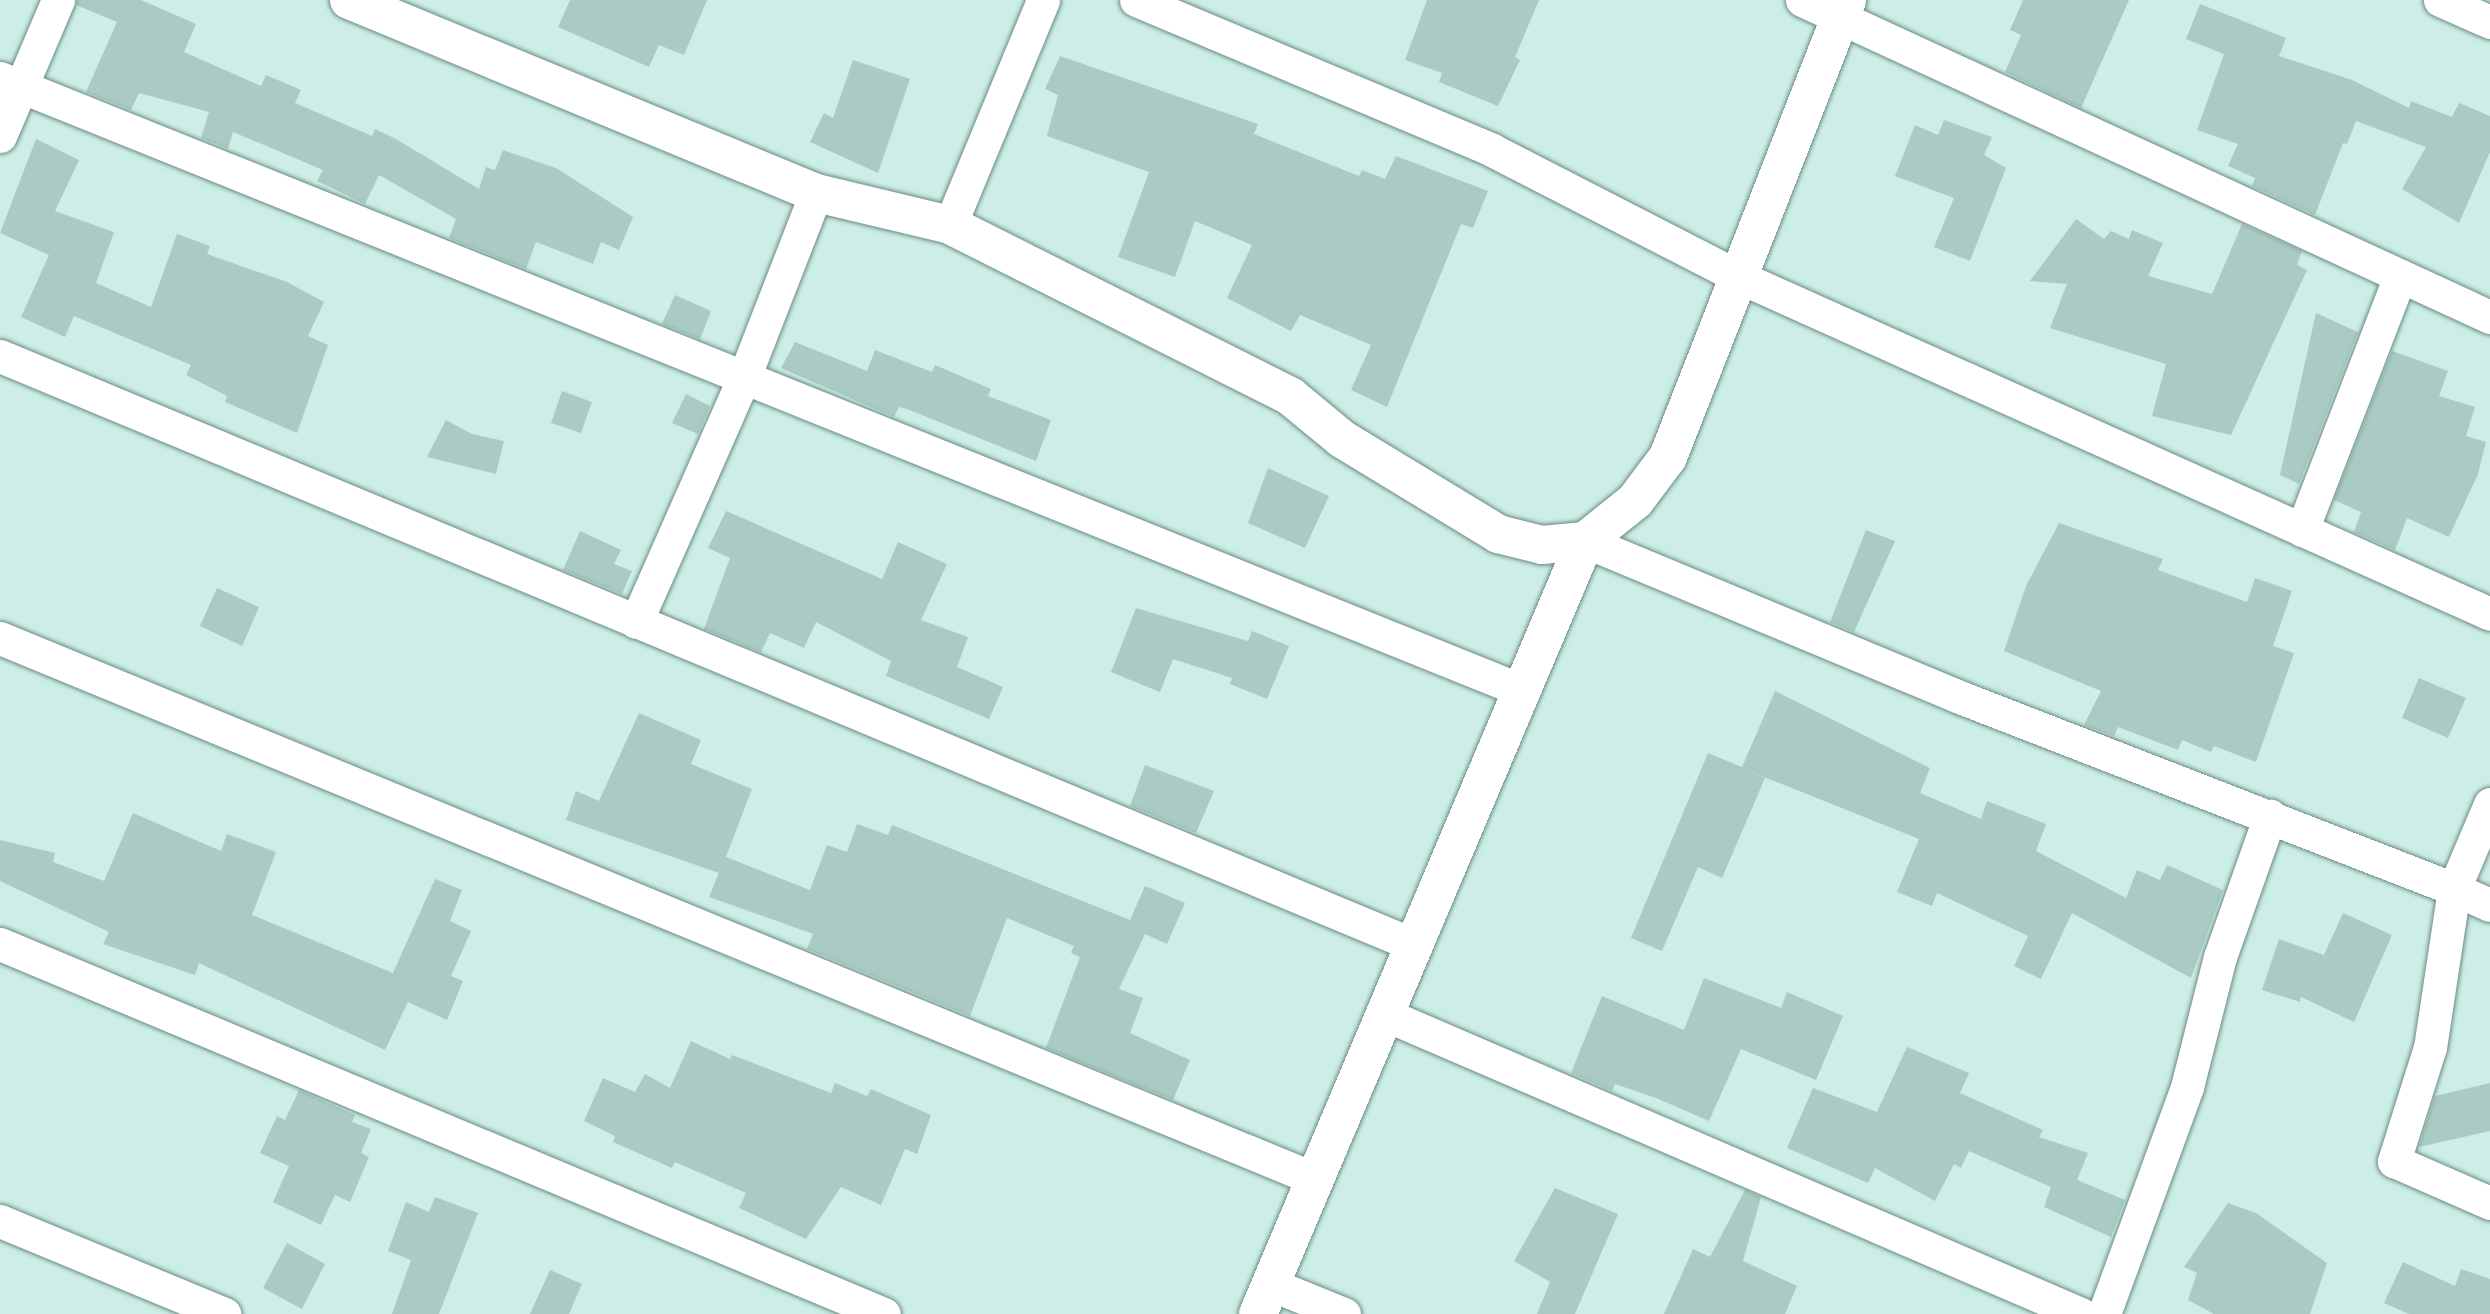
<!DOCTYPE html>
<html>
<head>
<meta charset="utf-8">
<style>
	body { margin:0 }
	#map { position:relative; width:2490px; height:1314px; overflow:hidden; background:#cceee6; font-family:"Source Sans 3",sans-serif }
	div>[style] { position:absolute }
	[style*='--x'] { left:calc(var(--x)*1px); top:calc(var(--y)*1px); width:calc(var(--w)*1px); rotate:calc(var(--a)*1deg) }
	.building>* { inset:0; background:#aacbc4 }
	.roads { filter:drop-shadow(0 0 2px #6b8a84) drop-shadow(0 0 2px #6b8a84) }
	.minor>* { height:33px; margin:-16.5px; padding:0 16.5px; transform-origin:16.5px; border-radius:16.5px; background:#fff }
	.tertiary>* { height:38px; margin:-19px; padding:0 19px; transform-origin:19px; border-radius:19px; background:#fff }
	span { translate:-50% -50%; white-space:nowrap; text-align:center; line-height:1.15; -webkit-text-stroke:6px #fff; paint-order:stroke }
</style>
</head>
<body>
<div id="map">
	<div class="building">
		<i style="clip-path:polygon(77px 0,141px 0,196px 24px,184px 52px,261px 86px,266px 75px,301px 90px,295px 103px,372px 136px,375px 129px,396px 139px,479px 189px,486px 167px,495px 170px,503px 150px,556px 168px,633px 217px,619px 250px,601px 242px,593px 264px,536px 242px,526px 269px,449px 238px,456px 219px,379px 175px,365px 204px,317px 181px,323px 170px,233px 132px,228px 149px,201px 138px,209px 112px,139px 93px,131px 110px,86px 92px,117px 22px,76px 5px)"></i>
		<i style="clip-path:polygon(570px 0,707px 0,684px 55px,659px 45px,649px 67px,558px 27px)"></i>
		<i style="clip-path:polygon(1427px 0,1539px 0,1515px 57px,1520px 60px,1498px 106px,1439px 82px,1442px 73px,1405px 60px)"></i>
		<i style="clip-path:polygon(2023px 0,2129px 0,2081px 108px,2005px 72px,2021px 35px,2010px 30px)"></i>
		<i style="clip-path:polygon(2200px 4px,2286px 38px,2279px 56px,2352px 80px,2409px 108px,2411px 101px,2452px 117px,2459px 103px,2490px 116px,2490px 152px,2459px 223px,2402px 189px,2426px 147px,2356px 121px,2347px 144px,2343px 143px,2315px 215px,2252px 186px,2255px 178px,2228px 166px,2238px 144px,2197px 130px,2224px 54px,2186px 39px)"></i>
		<i style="clip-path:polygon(1060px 56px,1258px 124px,1254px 134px,1359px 176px,1362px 170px,1385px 179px,1396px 156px,1488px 191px,1473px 228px,1461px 224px,1387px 407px,1351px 390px,1371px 345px,1300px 315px,1291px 331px,1227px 298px,1252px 245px,1195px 221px,1175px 277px,1118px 257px,1149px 172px,1047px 136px,1058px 95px,1045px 89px)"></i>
		<i style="clip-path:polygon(853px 60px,910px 79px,878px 173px,810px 142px,824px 113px,833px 118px)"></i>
		<i style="clip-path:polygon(1944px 120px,1992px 137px,1984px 155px,2006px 168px,1970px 261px,1934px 247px,1954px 198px,1895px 176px,1915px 125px,1938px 135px)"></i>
		<i style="clip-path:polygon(36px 139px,79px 160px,55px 211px,114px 232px,96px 283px,151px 307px,177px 234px,210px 246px,207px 254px,287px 282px,324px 302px,308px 336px,328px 345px,297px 433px,225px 402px,227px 396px,186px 375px,191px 365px,74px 316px,65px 337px,21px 317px,49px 255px,0 233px)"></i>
		<i style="clip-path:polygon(2076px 219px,2104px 239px,2111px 231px,2129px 239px,2132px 230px,2163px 243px,2148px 276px,2212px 294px,2242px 224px,2302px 251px,2297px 265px,2307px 270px,2231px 435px,2152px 416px,2166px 364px,2050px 328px,2067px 284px,2030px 281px)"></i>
		<i style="clip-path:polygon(675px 295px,711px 311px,700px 339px,662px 324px)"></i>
		<i style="clip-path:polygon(2316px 313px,2358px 332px,2299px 484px,2280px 475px)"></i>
		<i style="clip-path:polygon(795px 342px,867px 371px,875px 350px,932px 372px,935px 365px,991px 389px,988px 396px,1051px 420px,1036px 461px,907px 409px,899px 407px,894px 417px,781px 368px)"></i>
		<i style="clip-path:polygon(2392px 351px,2448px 371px,2439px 396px,2475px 407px,2466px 436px,2486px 442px,2478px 474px,2449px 537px,2407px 518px,2395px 550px,2354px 532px,2361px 512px,2334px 500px)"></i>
		<i style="clip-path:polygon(562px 391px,592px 402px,581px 433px,551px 423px)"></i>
		<i style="clip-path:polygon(686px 394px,710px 406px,698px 434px,672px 423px)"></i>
		<i style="clip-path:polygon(446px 420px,472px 434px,504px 441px,496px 474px,427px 457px)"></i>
		<i style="clip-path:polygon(1268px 468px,1329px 496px,1305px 548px,1248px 523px)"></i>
		<i style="clip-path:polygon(726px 511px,882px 579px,898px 542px,947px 564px,921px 620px,968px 637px,957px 667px,1003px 687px,989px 719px,886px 676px,891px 661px,816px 622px,804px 648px,770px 633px,761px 652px,704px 629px,730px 558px,708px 548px)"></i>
		<i style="clip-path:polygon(2059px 523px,2163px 559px,2158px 570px,2247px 602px,2255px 578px,2292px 591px,2273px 646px,2294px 653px,2256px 762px,2214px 746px,2211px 752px,2182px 740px,2178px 750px,2118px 727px,2114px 736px,2084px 725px,2101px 691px,2004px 651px,2026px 586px)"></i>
		<i style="clip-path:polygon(1866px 530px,1895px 541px,1854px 632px,1830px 622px)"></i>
		<i style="clip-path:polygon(580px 531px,621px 550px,614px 564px,632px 571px,622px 594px,563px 570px)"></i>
		<i style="clip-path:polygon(217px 588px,259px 607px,242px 646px,200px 626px)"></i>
		<i style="clip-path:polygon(1136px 608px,1248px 641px,1252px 631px,1289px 646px,1267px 699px,1230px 684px,1232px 678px,1173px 659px,1160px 692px,1111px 672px)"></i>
		<i style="clip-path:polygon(2419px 678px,2466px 698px,2448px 738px,2402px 718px)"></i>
		<i style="clip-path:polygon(1775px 691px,1930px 768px,1920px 793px,1981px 819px,1987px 801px,2046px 824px,2036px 851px,2126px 898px,2137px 870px,2160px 880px,2167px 865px,2223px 890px,2191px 978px,2072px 913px,2041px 979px,2014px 966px,2028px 936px,1937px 893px,1932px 906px,1897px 892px,1919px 839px,1749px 771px,1765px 778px,1722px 878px,1698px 867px,1662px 951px,1631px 938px,1708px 753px,1742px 767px)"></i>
		<i style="clip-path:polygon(639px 713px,701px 740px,691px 764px,752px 789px,724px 862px,726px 857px,810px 890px,827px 845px,847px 852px,857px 824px,888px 835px,892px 825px,1130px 920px,1145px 886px,1185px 903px,1167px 944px,1145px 934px,1119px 989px,1143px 998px,1130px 1033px,1190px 1060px,1173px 1100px,1046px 1048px,1080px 957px,1071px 953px,1074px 946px,1007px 918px,970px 1016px,807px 949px,813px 934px,709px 897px,719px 873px,566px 820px,576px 791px,599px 801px)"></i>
		<i style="clip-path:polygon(1145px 765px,1214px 791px,1196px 833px,1130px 806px)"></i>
		<i style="clip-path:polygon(133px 813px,221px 851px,227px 834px,276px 852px,252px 915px,393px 973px,435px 879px,462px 890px,450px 921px,471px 931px,451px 976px,463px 981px,447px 1020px,408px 1002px,385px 1050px,199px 963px,195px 975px,103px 944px,109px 932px,0 881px,0 840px,55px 853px,53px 862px,104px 881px)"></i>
		<i style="clip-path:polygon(2343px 913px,2392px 935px,2354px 1022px,2301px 997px,2300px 1002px,2262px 990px,2279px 939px,2324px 955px)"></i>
		<i style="clip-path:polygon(1704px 978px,1781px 1008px,1787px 992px,1843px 1016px,1816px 1080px,1741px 1049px,1709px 1121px,1656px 1098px,1615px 1084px,1612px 1091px,1571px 1073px,1602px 996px,1684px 1030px)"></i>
		<i style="clip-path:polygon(691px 1041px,730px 1059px,732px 1055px,831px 1093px,835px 1083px,867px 1096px,871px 1089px,931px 1115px,917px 1154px,905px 1149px,881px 1205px,841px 1187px,806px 1239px,739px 1208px,746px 1193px,675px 1162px,672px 1168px,613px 1142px,615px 1136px,584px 1121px,603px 1078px,635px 1092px,645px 1074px,670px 1088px)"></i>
		<i style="clip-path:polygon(1907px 1047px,1969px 1073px,1960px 1093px,2043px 1130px,2039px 1137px,2088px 1153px,2077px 1180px,2125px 1200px,2111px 1237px,2044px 1207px,2051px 1187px,1969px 1151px,1961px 1168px,1954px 1164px,1935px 1201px,1875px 1168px,1868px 1183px,1787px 1148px,1813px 1088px,1877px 1112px)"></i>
		<i style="clip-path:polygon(2490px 1083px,2490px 1131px,2419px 1147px,2435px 1096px)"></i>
		<i style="clip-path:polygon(299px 1090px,355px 1115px,352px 1122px,371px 1129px,361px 1153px,369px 1157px,350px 1202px,335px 1195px,321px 1225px,273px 1202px,289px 1166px,260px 1153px,277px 1116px,285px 1120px)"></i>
		<i style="clip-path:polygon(1555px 1188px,1618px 1214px,1575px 1314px,1537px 1314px,1550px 1282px,1514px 1261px)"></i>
		<i style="clip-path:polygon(1745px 1190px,1761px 1197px,1743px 1261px,1797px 1286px,1785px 1314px,1664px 1314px,1693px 1249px,1710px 1257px)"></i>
		<i style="clip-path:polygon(435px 1197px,478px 1213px,439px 1314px,392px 1314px,411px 1260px,388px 1251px,406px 1202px,429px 1212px)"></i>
		<i style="clip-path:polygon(2228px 1203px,2256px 1213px,2327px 1263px,2310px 1314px,2214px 1314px,2188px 1300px,2197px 1273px,2184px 1267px)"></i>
		<i style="clip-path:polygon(287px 1243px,325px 1264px,302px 1309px,263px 1288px)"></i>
		<i style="clip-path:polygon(2403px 1262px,2455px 1286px,2461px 1269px,2490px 1279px,2490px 1314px,2409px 1314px,2384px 1303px)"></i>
		<i style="clip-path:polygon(550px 1270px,582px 1284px,569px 1314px,530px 1314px)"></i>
	</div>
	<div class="roads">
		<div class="minor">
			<i style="--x:1136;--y:0;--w:386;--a:22.8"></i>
			<i style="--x:1492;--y:150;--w:276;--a:27.2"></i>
			<i style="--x:1737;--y:276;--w:825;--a:24.17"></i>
			<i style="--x:1802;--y:0;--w:758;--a:24.74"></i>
			<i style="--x:2440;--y:0;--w:55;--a:23.7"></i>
			<i style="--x:0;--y:78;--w:1640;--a:21.92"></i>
			<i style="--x:0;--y:136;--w:148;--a:-66.9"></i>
			<i style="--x:950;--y:225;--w:243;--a:-67.5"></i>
			<i style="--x:0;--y:356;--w:1532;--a:22.61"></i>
			<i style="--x:2302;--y:530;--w:272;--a:-68.9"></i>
			<i style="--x:1585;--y:541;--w:403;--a:22.6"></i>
			<i style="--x:1957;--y:696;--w:533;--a:21.22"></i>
			<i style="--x:2454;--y:889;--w:160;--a:98.6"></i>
			<i style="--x:2430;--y:1047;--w:120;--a:107.5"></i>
			<i style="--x:2394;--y:1161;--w:105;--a:23.6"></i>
			<i style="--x:636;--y:622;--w:270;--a:-66.2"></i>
			<i style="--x:745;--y:375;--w:195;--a:-68.7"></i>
			<i style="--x:0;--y:638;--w:1422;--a:22.36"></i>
			<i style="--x:2490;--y:804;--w:92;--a:113"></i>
			<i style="--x:2454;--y:889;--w:39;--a:24"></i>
			<i style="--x:0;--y:944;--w:958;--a:22.71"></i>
			<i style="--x:1384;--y:1014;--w:759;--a:23.29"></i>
			<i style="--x:0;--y:1221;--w:243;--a:22.5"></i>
			<i style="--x:1270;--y:1284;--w:80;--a:22.1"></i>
			<i style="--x:2104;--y:1314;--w:242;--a:-69.9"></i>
			<i style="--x:2187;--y:1087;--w:134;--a:-75.8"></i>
			<i style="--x:2220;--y:957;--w:150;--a:-70.5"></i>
		</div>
		<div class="tertiary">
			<i style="--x:349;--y:0;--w:505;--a:22.45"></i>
			<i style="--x:816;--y:193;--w:138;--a:13.4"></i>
			<i style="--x:950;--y:225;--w:381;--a:26.7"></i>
			<i style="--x:1290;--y:396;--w:67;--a:39.6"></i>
			<i style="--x:1342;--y:439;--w:183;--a:31.3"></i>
			<i style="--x:1498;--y:534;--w:45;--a:14"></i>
			<i style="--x:1542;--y:545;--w:43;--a:-5.3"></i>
			<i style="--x:1585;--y:541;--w:64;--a:-38.7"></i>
			<i style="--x:1635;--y:501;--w:55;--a:-53.1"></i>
			<i style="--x:1668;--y:457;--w:491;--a:-68.6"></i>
			<i style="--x:1258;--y:1314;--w:839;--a:-67.07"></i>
		</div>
	</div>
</div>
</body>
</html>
